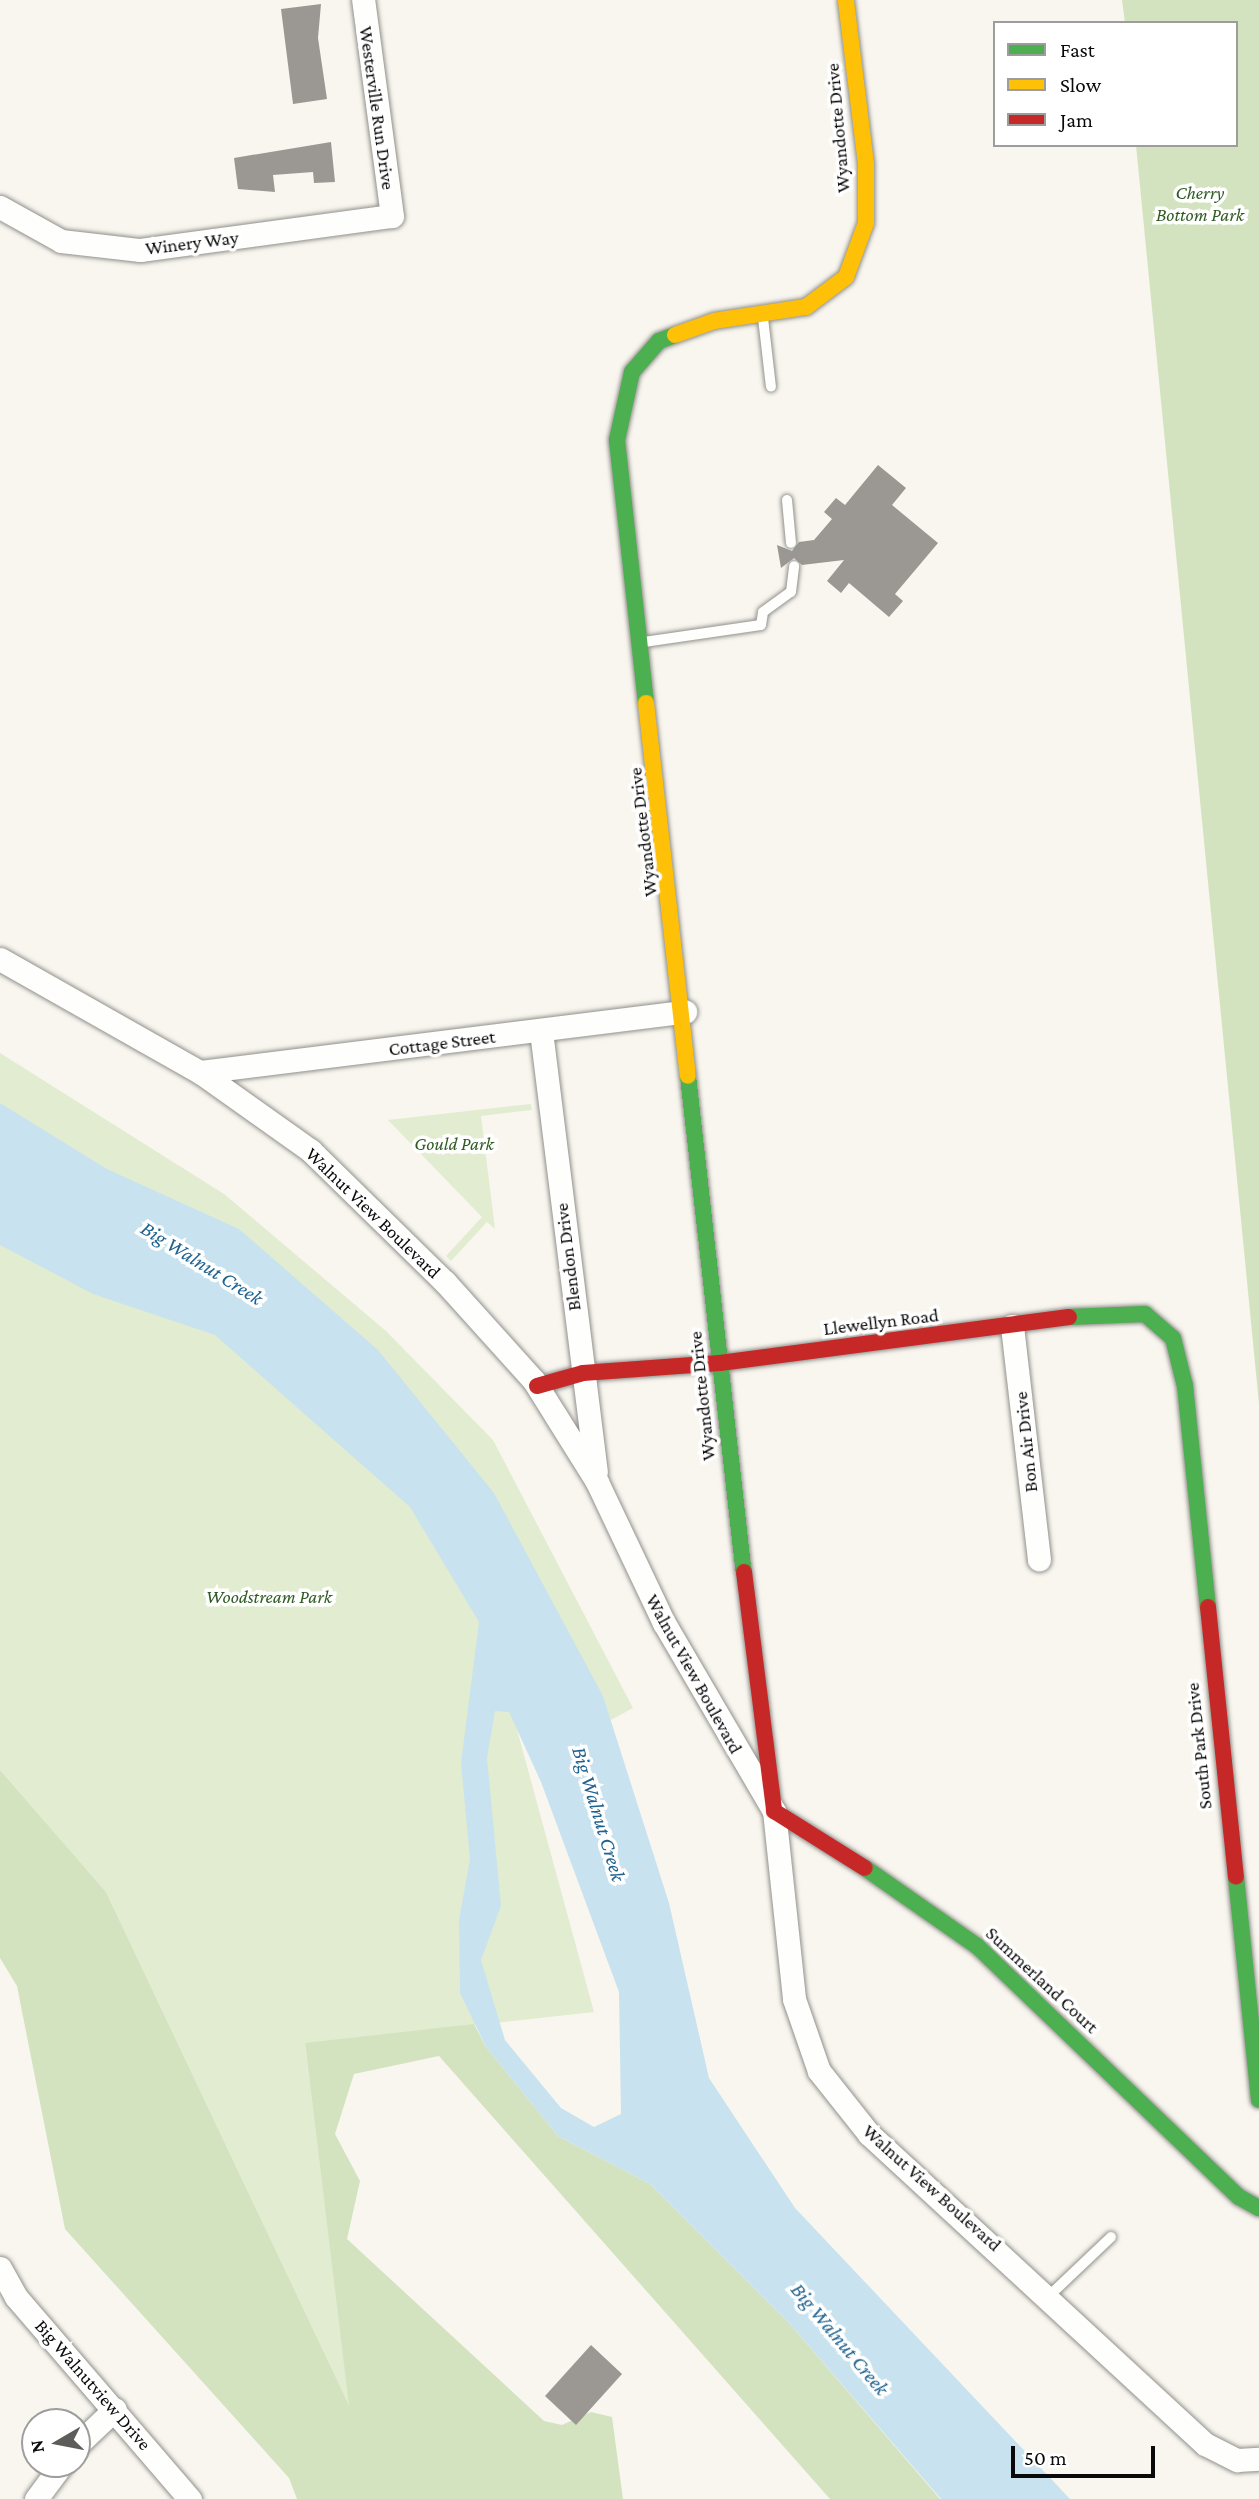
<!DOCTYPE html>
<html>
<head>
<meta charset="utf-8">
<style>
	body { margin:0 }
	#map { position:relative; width:1259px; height:2499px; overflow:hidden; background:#f8f6ee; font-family:"Crimson Pro",serif }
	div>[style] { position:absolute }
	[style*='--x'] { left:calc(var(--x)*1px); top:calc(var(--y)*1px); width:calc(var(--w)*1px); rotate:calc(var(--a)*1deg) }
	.green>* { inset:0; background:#e2ecd0 }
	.forest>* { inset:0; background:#d3e3bf }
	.water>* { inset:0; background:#c8e3ef }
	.building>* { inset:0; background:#9b9894 }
	.roads { filter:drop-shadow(0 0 2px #91908d) drop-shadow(0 0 2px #91908d) }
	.lane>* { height:10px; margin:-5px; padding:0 5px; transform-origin:5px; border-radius:5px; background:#fefefc }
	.street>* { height:23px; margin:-11.5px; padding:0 11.5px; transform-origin:11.5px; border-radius:11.5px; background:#fefefc }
	.fast>* { height:16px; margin:-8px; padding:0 8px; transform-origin:8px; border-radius:8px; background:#4caf50 }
	.slow>* { height:16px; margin:-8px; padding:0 8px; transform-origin:8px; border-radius:8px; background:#ffc107 }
	.jam>* { height:16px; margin:-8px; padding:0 8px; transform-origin:8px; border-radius:8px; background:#c62828 }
	span { translate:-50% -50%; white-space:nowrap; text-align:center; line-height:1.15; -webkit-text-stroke:7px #fff; paint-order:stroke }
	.street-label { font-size:19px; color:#0a0a0a }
	.park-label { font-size:19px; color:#2f5b22; font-style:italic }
	.water-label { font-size:21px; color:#20628f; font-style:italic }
	.legend { position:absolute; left:993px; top:21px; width:245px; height:126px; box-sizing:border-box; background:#fff; border:2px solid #9d9d9d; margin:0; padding:9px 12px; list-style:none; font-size:21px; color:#0a0a0a }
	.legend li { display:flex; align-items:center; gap:14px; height:35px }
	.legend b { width:35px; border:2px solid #9d9d9d }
	.north { position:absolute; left:21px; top:2408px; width:70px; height:70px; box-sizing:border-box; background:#fff; border:2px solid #9d9d9d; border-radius:50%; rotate:260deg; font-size:19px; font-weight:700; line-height:28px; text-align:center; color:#0a0a0a }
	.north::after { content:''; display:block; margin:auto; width:24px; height:32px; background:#5d5d5a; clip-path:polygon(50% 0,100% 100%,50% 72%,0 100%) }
	.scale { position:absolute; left:1011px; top:2446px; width:144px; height:32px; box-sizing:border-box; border:4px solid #0a0a0a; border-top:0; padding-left:9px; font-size:21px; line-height:24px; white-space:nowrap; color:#0a0a0a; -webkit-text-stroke:5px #fff; paint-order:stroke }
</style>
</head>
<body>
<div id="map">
	<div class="green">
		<i style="clip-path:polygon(0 1053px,224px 1194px,386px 1331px,493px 1440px,633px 1708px,550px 1753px,513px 1715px,594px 2012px,305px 2044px,350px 2407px,106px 1892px,0 1770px)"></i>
		<i style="clip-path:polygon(531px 1104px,532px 1110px,481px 1116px,495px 1229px,487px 1222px,451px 1261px,446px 1256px,482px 1217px,388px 1120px)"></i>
	</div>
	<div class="forest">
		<i style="clip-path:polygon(1122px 0,1259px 0,1259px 1404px,1136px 145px,1236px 145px,1236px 23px,1125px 23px)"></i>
		<i style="clip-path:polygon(0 1770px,106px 1892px,349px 2405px,305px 2043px,474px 2024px,486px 2047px,558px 2136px,650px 2184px,789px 2323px,940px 2499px,830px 2499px,439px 2056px,354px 2074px,335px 2134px,360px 2181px,347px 2239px,544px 2421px,562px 2425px,591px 2412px,612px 2417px,623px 2499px,297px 2499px,289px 2478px,65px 2229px,17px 1986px,0 1958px)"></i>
	</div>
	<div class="water">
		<i style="clip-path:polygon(evenodd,0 1103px,107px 1169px,239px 1229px,378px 1350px,494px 1493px,603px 1696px,669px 1903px,709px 2078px,795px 2208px,1070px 2499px,941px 2499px,789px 2323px,650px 2184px,558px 2136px,486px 2047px,460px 1993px,459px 1920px,470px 1859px,461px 1763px,479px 1622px,410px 1507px,215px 1335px,93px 1294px,0 1245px,0 1103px,495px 1711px,509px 1712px,541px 1782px,619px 1992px,621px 2114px,594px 2127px,561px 2108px,505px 2040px,481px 1960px,501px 1906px,487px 1758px,495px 1711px)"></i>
	</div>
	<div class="building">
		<i style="clip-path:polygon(321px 4px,318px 38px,327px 99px,293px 104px,281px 9px)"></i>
		<i style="clip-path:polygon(331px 142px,335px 182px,314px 183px,313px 172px,273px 175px,275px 192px,238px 189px,234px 158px)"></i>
		<i style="clip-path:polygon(878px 465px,906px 488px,892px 505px,938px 543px,895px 594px,903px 601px,889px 617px,849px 583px,841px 593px,827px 581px,844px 560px,802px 565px,794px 558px,781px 568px,777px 545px,792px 551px,799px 542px,814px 540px,832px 519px,824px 512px,836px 498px,845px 505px)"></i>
		<i style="clip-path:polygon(591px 2345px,622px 2374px,576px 2425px,545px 2396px)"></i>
	</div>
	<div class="roads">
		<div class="lane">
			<i style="--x:763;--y:318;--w:69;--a:83.4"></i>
			<i style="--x:787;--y:500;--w:43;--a:84.7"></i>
			<i style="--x:644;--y:642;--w:118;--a:-8.3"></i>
			<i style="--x:761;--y:625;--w:13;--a:-81"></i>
			<i style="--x:763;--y:612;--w:34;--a:-36"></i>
			<i style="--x:791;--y:592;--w:26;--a:-83"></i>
			<i style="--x:1048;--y:2297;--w:87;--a:-43.6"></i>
		</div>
		<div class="street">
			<i style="--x:0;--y:207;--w:70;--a:29.1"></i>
			<i style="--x:61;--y:241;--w:80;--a:6.5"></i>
			<i style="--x:140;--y:250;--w:254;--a:-7.7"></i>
			<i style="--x:392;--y:216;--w:218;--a:-97.6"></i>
			<i style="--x:0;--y:959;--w:230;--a:29.5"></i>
			<i style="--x:200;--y:1072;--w:136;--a:35.4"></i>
			<i style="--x:311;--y:1151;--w:187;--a:44.4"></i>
			<i style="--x:445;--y:1282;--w:133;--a:48"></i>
			<i style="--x:534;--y:1381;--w:119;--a:58"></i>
			<i style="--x:597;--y:1482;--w:156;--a:64.6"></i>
			<i style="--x:664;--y:1623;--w:218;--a:59.7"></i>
			<i style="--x:774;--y:1811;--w:189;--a:83.9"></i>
			<i style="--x:794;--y:1999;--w:76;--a:70.9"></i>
			<i style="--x:819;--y:2071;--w:80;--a:51.6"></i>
			<i style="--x:869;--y:2134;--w:457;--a:42.7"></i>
			<i style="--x:1205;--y:2444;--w:36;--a:27"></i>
			<i style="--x:1237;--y:2460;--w:22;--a:-3"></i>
			<i style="--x:541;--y:1031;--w:444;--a:82.9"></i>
			<i style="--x:200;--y:1072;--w:489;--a:-7.1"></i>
			<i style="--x:1012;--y:1326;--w:235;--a:83.4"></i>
			<i style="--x:0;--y:2268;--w:33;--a:61"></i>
			<i style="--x:16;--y:2297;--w:267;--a:49.3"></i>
			<i style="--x:77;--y:2445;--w:52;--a:-43.5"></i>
			<i style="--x:36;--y:2499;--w:44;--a:-53.4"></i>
		</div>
		<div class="fast">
			<i style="--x:646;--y:703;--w:265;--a:-96.3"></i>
			<i style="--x:617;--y:440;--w:70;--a:-77.6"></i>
			<i style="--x:632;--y:372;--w:41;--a:-48.9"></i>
			<i style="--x:659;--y:341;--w:17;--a:-21"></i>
			<i style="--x:688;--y:1076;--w:499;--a:83.6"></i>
			<i style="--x:1069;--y:1317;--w:76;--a:-2.3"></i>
			<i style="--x:1145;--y:1314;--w:37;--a:41"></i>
			<i style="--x:1173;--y:1338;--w:49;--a:76"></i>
			<i style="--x:1185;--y:1386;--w:222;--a:84.1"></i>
			<i style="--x:865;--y:1868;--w:136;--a:34.9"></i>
			<i style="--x:977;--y:1946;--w:363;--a:43.8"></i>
			<i style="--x:1239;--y:2197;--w:23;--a:29"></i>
			<i style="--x:1236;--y:1877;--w:224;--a:84.1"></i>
		</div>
		<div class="slow">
			<i style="--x:675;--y:335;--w:41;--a:-19.7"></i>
			<i style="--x:714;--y:321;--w:93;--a:-8.7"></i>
			<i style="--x:806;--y:307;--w:50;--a:-36.9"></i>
			<i style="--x:846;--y:277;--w:58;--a:-69.7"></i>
			<i style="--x:866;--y:223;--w:59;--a:-90"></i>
			<i style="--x:866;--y:164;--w:165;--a:-97"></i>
			<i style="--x:646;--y:703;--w:375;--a:83.6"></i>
		</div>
		<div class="jam">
			<i style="--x:537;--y:1386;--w:48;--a:-15.8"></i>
			<i style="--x:583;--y:1373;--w:137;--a:-4.2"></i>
			<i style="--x:720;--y:1363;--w:352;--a:-7.5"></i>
			<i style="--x:744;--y:1572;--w:241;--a:82.8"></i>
			<i style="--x:774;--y:1811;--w:107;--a:32.1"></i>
			<i style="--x:1208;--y:1607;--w:271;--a:84.1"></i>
		</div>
	</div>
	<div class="street-label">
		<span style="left:377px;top:108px;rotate:82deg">Westerville Run Drive</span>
		<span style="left:838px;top:128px;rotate:-95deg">Wyandotte Drive</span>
		<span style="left:192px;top:243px;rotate:-7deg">Winery Way</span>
		<span style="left:643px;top:832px;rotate:-97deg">Wyandotte Drive</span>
		<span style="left:442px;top:1043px;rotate:-7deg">Cottage Street</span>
		<span style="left:373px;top:1213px;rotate:44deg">Walnut View Boulevard</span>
		<span style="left:568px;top:1257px;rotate:-97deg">Blendon Drive</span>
		<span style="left:881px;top:1322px;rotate:-7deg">Llewellyn Road</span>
		<span style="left:702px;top:1396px;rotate:-96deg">Wyandotte Drive</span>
		<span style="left:1026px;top:1442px;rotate:-96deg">Bon Air Drive</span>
		<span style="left:694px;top:1674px;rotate:61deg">Walnut View Boulevard</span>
		<span style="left:1199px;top:1746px;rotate:-96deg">South Park Drive</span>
		<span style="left:1042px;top:1980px;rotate:43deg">Summerland Court</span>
		<span style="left:932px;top:2188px;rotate:42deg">Walnut View Boulevard</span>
		<span style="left:93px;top:2385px;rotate:49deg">Big Walnutview Drive</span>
	</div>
	<div class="park-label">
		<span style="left:1200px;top:204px">Cherry<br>Bottom Park</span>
		<span style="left:454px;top:1144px">Gould Park</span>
		<span style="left:269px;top:1597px">Woodstream Park</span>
	</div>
	<div class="water-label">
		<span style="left:202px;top:1263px;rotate:32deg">Big Walnut Creek</span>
		<span style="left:599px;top:1814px;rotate:73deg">Big Walnut Creek</span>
		<span style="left:840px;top:2339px;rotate:50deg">Big Walnut Creek</span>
	</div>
	<ul class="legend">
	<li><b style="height:9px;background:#4caf50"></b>Fast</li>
	<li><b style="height:9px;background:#ffc107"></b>Slow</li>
	<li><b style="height:9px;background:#c62828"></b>Jam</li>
	</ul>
	<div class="north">N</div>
	<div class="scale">50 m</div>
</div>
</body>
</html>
